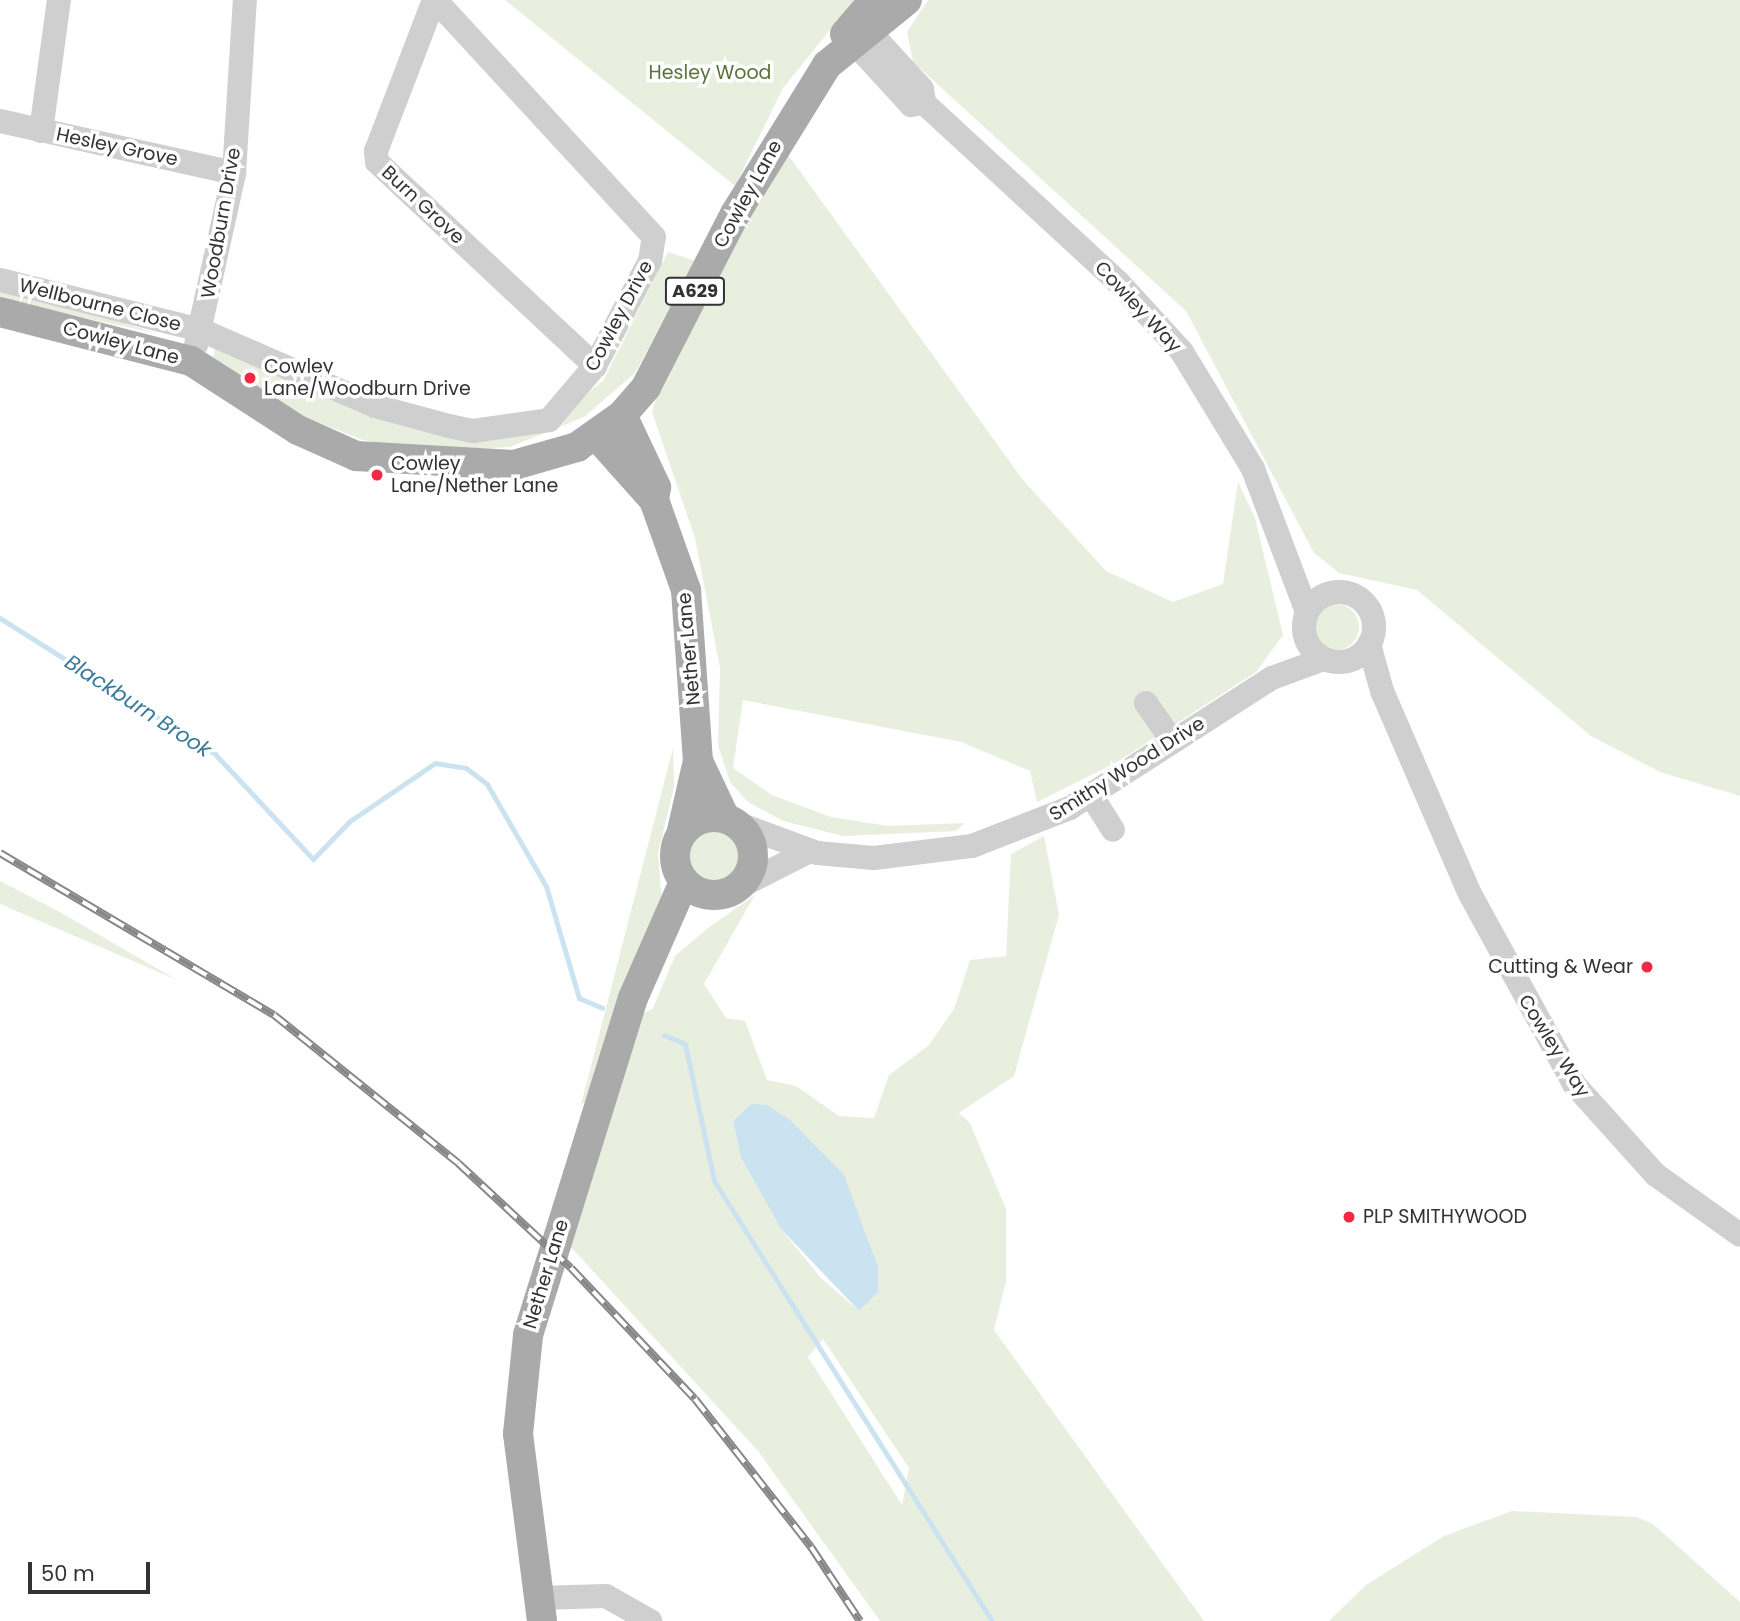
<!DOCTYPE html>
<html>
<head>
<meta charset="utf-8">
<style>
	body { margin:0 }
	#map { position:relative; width:1740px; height:1621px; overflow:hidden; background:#fff; font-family:Poppins,sans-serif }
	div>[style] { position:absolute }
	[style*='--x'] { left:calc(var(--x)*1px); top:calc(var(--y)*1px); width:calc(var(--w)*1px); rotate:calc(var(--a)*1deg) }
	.green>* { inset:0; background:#e9efdf }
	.round { border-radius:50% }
	.water>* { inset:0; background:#cbe3f0 }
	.stream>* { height:5px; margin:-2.5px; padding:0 2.5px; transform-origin:2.5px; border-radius:2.5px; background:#cbe3f0 }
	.minor>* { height:24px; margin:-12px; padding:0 12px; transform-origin:12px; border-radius:12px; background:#cfcfcf }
	.minor>.ring { margin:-12px; padding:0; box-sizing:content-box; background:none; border:24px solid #cfcfcf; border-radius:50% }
	.major>* { height:30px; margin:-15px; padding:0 15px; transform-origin:15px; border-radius:15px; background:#aaa }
	.major>.ring { margin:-15px; padding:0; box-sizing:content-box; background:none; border:30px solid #aaa; border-radius:50% }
	.rail>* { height:8px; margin-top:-4px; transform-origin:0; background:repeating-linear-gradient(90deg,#fff 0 16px,#878787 0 32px); box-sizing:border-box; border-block:2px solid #878787 }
	.dots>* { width:19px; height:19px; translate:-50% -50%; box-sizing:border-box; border:4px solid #fff; border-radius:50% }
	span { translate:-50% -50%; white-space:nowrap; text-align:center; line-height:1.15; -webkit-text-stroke:7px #fff; paint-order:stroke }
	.shield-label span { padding:2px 5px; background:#fff; border:2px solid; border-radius:5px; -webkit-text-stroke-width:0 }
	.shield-label { font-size:18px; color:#323232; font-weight:700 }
	.park-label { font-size:19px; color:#57723a }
	.street-label { font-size:19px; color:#323232 }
	.poi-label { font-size:19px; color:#323232 }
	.left { translate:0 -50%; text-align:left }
	.right { translate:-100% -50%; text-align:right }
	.water-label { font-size:21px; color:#377a9c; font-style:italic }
	.scale { position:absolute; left:28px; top:1562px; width:122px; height:32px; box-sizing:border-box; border:4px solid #323232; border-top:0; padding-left:9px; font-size:21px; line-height:24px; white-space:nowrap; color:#323232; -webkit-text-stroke:5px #fff; paint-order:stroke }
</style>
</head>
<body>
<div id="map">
	<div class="green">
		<i style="clip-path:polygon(505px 0,854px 0,783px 88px,735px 186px)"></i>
		<i style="clip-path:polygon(928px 0,1740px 0,1740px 796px,1660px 772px,1591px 736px,1417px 590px,1339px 573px,1314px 553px,1186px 311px,913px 62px,907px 32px)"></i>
		<i style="clip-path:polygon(781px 145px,1023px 480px,1106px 571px,1173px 602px,1223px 584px,1238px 482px,1255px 518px,1283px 635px,1256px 672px,1117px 762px,1037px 802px,1030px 771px,961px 742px,743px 700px,733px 768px,772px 795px,831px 817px,888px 826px,965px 823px,956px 831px,843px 836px,783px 821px,748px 802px,730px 782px,718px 745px,720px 668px,695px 538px,652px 412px,678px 332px)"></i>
		<i style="clip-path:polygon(668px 252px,696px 261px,635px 373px,584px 417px,510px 447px,412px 452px,360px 439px,310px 419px,212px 361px,218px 337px,473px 431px,570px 407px,603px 381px)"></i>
		<i style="clip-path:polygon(0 288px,44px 300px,160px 334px,0 300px)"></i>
		<i class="round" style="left:1313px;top:604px;width:46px;height:46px"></i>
		<i style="clip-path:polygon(673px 748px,674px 787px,658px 853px,662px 904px,594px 1093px,581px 1105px)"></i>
		<i class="round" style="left:689px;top:831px;width:50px;height:50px"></i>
		<i style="clip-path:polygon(evenodd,1044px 836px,1059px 915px,1014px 1076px,959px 1113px,970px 1123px,1006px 1209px,1006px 1282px,994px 1330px,1204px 1621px,880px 1621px,758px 1451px,569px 1245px,637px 1017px,653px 1008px,675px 956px,708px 928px,755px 895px,704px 984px,726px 1018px,745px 1021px,767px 1080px,796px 1086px,839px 1116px,874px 1118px,889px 1075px,928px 1046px,954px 1009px,970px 960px,1006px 956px,1011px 854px,1044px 836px,751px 1104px,859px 1311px,821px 1278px,781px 1229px,741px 1158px,733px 1121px,751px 1104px,1044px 836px,823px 1339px,909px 1468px,902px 1505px,808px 1357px,823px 1339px)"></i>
		<i style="clip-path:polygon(0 881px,58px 911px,177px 980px,0 904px)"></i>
		<i style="clip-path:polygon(1512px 1511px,1637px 1517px,1653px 1524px,1740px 1602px,1740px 1621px,1329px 1621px,1366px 1585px,1444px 1536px)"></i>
	</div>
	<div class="water">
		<i style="clip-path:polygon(751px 1104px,767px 1105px,790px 1120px,844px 1175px,878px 1267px,878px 1292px,859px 1311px,781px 1229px,741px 1158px,733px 1121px)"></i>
	</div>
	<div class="stream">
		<i style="--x:0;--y:618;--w:254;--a:32.3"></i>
		<i style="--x:215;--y:754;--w:144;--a:47"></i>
		<i style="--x:313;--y:859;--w:53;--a:-45.8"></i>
		<i style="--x:350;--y:821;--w:103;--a:-34.3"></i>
		<i style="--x:435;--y:763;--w:31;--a:9"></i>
		<i style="--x:466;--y:768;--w:26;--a:37"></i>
		<i style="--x:487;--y:784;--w:118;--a:60"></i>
		<i style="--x:546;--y:886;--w:117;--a:73.6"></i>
		<i style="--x:579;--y:998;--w:25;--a:23"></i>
		<i style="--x:664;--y:1035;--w:23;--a:23"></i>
		<i style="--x:685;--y:1044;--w:140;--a:78"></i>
		<i style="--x:714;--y:1181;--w:520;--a:57.71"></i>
	</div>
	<div class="minor">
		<i style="--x:434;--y:0;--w:162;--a:111"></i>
		<i style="--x:376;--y:151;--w:11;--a:85"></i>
		<i style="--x:377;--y:162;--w:299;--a:43.1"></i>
		<i style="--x:857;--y:18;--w:96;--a:47.5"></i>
		<i style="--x:922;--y:89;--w:14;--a:82"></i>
		<i style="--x:924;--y:103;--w:265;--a:42.7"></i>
		<i style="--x:1119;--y:283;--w:93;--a:47.6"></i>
		<i style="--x:1182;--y:352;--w:137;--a:58.7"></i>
		<i style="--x:1253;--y:469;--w:153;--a:69.3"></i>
		<i style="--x:845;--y:33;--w:98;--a:47.5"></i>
		<i style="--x:911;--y:105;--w:13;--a:-9"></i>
		<i style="--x:0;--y:121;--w:240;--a:12.5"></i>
		<i style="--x:41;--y:131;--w:132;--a:-82.2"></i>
		<i style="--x:0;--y:280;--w:207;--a:14"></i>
		<i style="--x:201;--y:330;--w:190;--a:23.6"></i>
		<i style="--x:375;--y:406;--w:77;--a:15.1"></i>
		<i style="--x:449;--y:426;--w:25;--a:12"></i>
		<i style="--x:473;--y:431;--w:77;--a:-8.2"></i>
		<i style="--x:549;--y:420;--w:71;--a:-49.6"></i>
		<i style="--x:595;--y:366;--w:119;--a:-62.4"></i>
		<i style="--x:650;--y:261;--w:24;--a:-81"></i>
		<i style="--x:654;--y:237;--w:323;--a:-132.7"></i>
		<i style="--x:196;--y:345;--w:176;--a:-77.5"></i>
		<i style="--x:234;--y:173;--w:173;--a:-86.4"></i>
		<i class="ring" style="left:1304px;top:592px;width:46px;height:46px"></i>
		<i style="--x:1369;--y:644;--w:49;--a:74.5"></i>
		<i style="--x:1382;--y:691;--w:221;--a:66.6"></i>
		<i style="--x:1470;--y:894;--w:217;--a:61.3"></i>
		<i style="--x:1574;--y:1084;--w:122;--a:48"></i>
		<i style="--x:1656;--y:1175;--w:103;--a:35.5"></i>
		<i style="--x:1146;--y:703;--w:47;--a:55.3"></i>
		<i style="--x:1091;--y:795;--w:41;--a:57.8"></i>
		<i style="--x:736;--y:823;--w:86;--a:20.3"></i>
		<i style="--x:817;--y:853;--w:57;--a:5"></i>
		<i style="--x:874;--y:858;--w:99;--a:-7"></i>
		<i style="--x:972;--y:846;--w:105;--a:-21.2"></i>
		<i style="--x:1070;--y:808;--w:240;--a:-32.8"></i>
		<i style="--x:1272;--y:678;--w:55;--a:-20.1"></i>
		<i style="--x:737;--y:888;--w:80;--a:-26.9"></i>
		<i style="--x:538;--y:1598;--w:68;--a:-1.7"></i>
		<i style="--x:606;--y:1596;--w:51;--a:29.6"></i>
	</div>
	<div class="major">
		<i style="--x:845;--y:34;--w:45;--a:-49.5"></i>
		<i style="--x:0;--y:312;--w:197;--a:14.4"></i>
		<i style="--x:191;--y:361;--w:127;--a:32.8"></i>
		<i style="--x:298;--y:430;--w:64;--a:24.1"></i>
		<i style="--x:356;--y:456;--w:158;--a:3.3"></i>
		<i style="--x:514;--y:465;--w:66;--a:-15.9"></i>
		<i style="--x:577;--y:447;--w:55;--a:-35.4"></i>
		<i style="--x:622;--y:415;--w:37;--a:-49"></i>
		<i style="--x:646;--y:387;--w:195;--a:-62.8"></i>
		<i style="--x:735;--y:214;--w:175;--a:-58.3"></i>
		<i style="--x:827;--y:65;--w:103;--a:-39.1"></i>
		<i style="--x:622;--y:415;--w:80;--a:64.7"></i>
		<i style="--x:656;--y:487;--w:13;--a:99"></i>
		<i style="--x:654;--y:500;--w:96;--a:70.4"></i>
		<i style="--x:686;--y:590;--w:171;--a:86"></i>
		<i style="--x:698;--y:761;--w:63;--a:64.7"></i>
		<i style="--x:597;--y:436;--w:86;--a:48.3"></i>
		<i class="ring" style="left:675px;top:817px;width:48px;height:48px"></i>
		<i style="--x:681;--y:835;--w:76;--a:-77.1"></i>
		<i style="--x:542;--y:1621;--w:189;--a:-97.3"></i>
		<i style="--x:518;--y:1434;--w:100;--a:-84.2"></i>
		<i style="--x:528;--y:1335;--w:353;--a:-72.7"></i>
		<i style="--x:633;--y:998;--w:127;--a:-66.3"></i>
	</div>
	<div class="rail">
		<i style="--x:0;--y:853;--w:318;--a:30.6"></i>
		<i style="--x:274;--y:1015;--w:236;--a:38.8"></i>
		<i style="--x:458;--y:1163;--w:154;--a:42.9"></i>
		<i style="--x:571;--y:1268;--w:180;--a:46.6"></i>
		<i style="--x:695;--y:1399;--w:188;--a:51.9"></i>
		<i style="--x:811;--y:1547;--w:89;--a:56.5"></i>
	</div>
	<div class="dots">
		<i style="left:250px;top:378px;background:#f32943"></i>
		<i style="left:377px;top:475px;background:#f32943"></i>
		<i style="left:1647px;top:967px;background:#f32943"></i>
		<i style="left:1349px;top:1217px;background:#f32943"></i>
	</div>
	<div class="shield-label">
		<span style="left:695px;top:291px">A629</span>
	</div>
	<div class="park-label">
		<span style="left:710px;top:73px">Hesley Wood</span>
	</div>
	<div class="street-label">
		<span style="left:117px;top:147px;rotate:12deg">Hesley Grove</span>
		<span style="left:748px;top:194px;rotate:-61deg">Cowley Lane</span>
		<span style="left:423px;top:205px;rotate:43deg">Burn Grove</span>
		<span style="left:221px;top:223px;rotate:-80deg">Woodburn Drive</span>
		<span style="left:100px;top:305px;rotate:14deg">Wellbourne Close</span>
		<span style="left:1138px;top:307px;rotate:47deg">Cowley Way</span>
		<span style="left:619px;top:316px;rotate:-62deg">Cowley Drive</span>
		<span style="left:121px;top:343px;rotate:15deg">Cowley Lane</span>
		<span style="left:689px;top:649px;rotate:-95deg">Nether Lane</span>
		<span style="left:1127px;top:769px;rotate:-32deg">Smithy Wood Drive</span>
		<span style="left:1554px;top:1046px;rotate:58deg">Cowley Way</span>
		<span style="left:546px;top:1274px;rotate:-73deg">Nether Lane</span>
	</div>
	<div class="poi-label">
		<span class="left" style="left:264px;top:378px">Cowley<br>Lane/Woodburn Drive</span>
		<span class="left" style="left:391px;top:475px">Cowley<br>Lane/Nether Lane</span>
		<span class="right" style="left:1633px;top:967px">Cutting &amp; Wear</span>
		<span class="left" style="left:1363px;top:1217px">PLP SMITHYWOOD</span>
	</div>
	<div class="water-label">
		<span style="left:138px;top:706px;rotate:33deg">Blackburn Brook</span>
	</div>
	<div class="scale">50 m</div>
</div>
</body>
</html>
